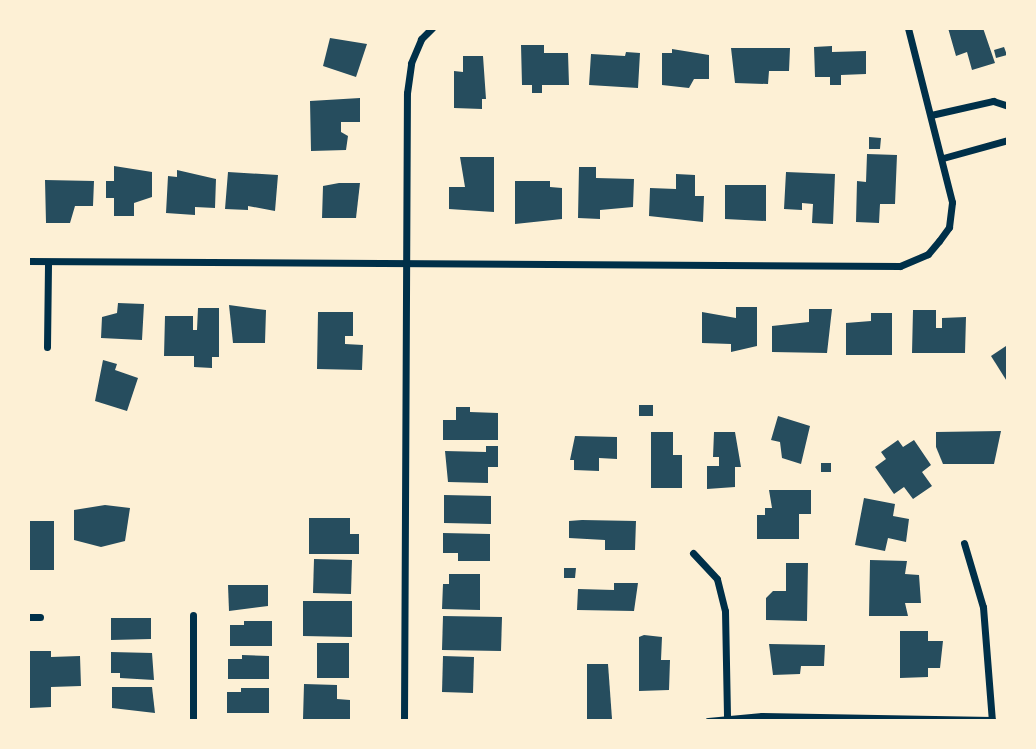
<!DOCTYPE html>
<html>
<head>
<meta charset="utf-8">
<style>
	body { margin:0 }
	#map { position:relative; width:1036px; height:749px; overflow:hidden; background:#fdf0d5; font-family:Inter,sans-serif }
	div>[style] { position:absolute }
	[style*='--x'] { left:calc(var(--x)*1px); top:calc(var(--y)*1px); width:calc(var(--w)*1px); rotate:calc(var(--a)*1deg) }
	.building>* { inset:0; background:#264d5e }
	.minor>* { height:7px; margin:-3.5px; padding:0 3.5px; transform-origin:3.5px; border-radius:3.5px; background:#003049 }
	span { translate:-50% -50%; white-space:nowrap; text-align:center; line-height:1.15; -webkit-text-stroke:7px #fdf0d5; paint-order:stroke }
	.frame { position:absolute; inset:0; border:30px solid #fdf0d5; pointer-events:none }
</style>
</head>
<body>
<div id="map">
	<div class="building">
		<i style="clip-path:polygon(948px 28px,983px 28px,995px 63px,972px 70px,967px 52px,956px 56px)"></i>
		<i style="clip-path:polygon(330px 38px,367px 44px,356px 77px,323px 66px)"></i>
		<i style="clip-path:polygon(521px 45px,544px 45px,544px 53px,568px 53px,569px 85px,542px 85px,542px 93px,532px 93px,532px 85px,522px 85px)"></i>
		<i style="clip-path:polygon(832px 46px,832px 52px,866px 51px,866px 74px,841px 75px,841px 85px,830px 85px,830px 77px,815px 77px,814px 47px)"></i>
		<i style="clip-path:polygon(1004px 47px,1007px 55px,996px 58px,994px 50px)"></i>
		<i style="clip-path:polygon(731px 48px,790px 48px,789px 71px,769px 71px,768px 84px,735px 83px)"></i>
		<i style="clip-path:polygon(672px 49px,709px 55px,709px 79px,694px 79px,689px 88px,662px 85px,662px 53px,672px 53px)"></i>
		<i style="clip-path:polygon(626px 52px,640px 53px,638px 88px,589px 85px,591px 54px,625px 56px)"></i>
		<i style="clip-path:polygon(463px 56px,483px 56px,486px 99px,482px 99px,482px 109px,454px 108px,454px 71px,463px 72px)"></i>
		<i style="clip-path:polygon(360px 98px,360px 122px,341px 122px,341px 132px,348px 136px,346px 150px,311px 151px,310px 101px)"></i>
		<i style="clip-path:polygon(869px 137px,881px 138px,880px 149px,869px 149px)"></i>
		<i style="clip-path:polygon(867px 154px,897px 155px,895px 204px,880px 204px,879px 223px,856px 222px,857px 181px,866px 182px)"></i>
		<i style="clip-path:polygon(460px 157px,494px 157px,494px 212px,449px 209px,449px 187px,465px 187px)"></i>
		<i style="clip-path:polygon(114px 166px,152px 172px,152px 197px,134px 203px,134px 216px,114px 216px,114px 198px,106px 198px,106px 181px,114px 181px)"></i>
		<i style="clip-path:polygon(579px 167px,596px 167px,596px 178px,634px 179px,633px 207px,600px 210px,600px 219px,578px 218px)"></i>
		<i style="clip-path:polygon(177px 170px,216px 179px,215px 208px,195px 207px,195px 215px,166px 213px,168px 176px,177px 177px)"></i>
		<i style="clip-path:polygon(228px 172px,278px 175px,275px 211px,248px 206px,248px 210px,225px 209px)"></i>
		<i style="clip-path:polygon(786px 172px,835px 174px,833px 224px,812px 223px,813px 204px,802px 203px,802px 210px,784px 209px)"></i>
		<i style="clip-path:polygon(676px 174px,695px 175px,695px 196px,704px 196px,703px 222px,649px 216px,650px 188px,676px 189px)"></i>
		<i style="clip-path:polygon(45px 180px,94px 181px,93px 206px,75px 206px,70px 223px,46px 223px)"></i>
		<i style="clip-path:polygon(515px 181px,550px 181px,550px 187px,562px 188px,562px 219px,515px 224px)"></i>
		<i style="clip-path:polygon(339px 183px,360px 183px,356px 218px,322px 218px,323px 186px)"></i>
		<i style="clip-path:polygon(725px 185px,766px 185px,766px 221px,725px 219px)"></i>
		<i style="clip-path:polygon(118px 303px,144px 304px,142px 340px,101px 338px,102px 317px,117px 313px)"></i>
		<i style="clip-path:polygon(229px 305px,266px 310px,265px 343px,233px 343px)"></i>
		<i style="clip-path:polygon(736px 307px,757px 307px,757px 346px,731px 352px,731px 344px,702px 343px,702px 312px,736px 318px)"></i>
		<i style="clip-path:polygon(198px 308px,219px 308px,219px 357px,212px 357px,212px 368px,194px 367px,194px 356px,164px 356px,165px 316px,193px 316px,193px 330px,197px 330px)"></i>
		<i style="clip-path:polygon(809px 309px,832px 309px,827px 353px,772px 352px,772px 326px,809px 322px)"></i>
		<i style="clip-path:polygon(913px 310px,936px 310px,936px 328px,942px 328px,942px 318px,966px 317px,965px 353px,912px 353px)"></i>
		<i style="clip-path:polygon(318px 312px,353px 312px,353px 336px,345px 336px,345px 344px,363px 345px,362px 370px,317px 369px)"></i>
		<i style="clip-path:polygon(871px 313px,892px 313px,892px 355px,846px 355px,846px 323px,871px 321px)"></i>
		<i style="clip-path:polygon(1006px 346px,1008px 350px,1008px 383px,991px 356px)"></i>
		<i style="clip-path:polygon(103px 360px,117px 364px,115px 370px,138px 378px,127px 411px,95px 401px)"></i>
		<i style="clip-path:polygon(639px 405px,653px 405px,653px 416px,639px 416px)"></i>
		<i style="clip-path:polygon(456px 407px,470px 407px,470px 412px,498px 413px,498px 440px,443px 440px,443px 420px,456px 420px)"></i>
		<i style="clip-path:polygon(778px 416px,810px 426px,801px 464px,782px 458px,780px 442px,771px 440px)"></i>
		<i style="clip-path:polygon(1001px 431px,994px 464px,943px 464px,936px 447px,936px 432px)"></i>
		<i style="clip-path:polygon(651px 432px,673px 432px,673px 455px,682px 455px,682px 488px,651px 488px)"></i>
		<i style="clip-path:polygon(714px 432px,735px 432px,741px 467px,735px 467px,735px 487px,707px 489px,707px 466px,719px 466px,719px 457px,713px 457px)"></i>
		<i style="clip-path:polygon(575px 436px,617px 437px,617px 459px,599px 458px,599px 471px,574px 470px,574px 460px,570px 460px)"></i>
		<i style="clip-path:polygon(898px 440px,903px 447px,914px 440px,931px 465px,922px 472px,932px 486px,913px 499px,904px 487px,894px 494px,875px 467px,886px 459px,881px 452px)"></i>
		<i style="clip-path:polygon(486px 446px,498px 446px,498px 467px,488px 467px,488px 483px,448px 482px,445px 451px,486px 452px)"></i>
		<i style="clip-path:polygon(821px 463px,831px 463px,831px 472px,821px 472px)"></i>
		<i style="clip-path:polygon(769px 490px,811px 490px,811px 514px,799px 514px,799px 539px,757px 539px,757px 515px,765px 515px,765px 508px,772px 508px)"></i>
		<i style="clip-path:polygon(444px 495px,491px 496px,491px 524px,444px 523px)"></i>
		<i style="clip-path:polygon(864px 498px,895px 504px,893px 516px,909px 519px,906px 542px,888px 538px,885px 551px,855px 545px)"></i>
		<i style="clip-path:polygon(105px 505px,130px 508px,125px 541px,101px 547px,74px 540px,74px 510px)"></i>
		<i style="clip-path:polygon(309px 518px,350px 518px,350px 534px,359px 534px,359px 554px,309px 554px)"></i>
		<i style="clip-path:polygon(582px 520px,636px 521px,635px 550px,605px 550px,605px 540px,569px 538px,569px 521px)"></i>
		<i style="clip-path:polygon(28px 521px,54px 521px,54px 570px,28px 570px)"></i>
		<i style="clip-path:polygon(443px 533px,490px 534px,490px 561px,458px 561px,458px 553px,443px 553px)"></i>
		<i style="clip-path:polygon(314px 559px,352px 560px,351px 594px,313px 593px)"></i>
		<i style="clip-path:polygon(870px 560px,907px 561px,905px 574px,919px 575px,921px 603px,905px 603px,908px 616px,869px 616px)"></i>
		<i style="clip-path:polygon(786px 563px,808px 563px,807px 621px,766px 620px,766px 598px,773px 591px,786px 591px)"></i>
		<i style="clip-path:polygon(564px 568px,576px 568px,575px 578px,564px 578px)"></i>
		<i style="clip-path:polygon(449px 574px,480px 574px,480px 610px,442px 609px,443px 584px,449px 584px)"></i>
		<i style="clip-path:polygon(614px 583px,638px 583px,634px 611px,577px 610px,578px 589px,614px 590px)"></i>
		<i style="clip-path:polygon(228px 585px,268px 585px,268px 606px,229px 611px)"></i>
		<i style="clip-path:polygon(303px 601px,352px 601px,352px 637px,303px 636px)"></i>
		<i style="clip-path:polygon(443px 616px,502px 617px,501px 651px,442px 650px)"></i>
		<i style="clip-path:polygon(111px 618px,151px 618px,151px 639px,111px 640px)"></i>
		<i style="clip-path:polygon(244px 621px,272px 621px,272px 646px,230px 646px,230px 625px,244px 625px)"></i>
		<i style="clip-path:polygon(900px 631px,928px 631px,928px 641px,943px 641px,940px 668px,928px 668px,928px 677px,900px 678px)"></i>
		<i style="clip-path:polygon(644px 635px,662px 637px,661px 660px,670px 660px,669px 690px,639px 691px,639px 637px)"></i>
		<i style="clip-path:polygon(317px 643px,349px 643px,349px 678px,317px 678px)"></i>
		<i style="clip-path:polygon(769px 644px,825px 645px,824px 666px,801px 666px,800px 674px,773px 675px)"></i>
		<i style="clip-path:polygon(29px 651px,51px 651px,51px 657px,80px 656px,81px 686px,51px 687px,51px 707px,30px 708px)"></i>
		<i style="clip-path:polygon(111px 652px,152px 653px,154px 680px,120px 678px,120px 673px,111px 673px)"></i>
		<i style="clip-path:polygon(242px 655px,269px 656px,269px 679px,228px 679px,228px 659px,242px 659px)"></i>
		<i style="clip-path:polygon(443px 656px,474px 657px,473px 693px,442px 692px)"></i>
		<i style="clip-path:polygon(587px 664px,608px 664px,612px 719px,587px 720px)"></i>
		<i style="clip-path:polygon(304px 684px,337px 685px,337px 699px,350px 700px,350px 721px,303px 719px)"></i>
		<i style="clip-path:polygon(112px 687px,152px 687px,155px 713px,112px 708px)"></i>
		<i style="clip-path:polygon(241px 688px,269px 688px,269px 713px,227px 713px,227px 692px,241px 692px)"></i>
	</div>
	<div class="minor">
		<i style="--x:931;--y:115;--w:64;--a:-12.7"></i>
		<i style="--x:993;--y:101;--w:16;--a:18"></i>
		<i style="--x:943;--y:158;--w:67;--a:-15.5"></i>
		<i style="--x:28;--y:261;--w:872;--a:0.33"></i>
		<i style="--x:900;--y:266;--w:30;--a:-23"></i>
		<i style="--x:928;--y:254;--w:17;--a:-50"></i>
		<i style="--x:939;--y:241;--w:17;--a:-54"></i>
		<i style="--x:949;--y:227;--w:25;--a:-83"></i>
		<i style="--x:952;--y:202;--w:179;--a:-104.2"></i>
		<i style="--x:47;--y:347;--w:85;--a:-89.3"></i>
		<i style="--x:964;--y:543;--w:67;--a:73.5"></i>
		<i style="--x:983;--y:607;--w:114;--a:85.5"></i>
		<i style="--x:693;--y:553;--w:35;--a:47"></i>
		<i style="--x:717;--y:579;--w:33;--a:76"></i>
		<i style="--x:725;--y:611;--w:106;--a:88.9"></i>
		<i style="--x:193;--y:615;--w:106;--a:90"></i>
		<i style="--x:28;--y:617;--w:12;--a:0"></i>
		<i style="--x:404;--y:721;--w:628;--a:-89.73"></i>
		<i style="--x:407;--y:93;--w:30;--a:-82"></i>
		<i style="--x:411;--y:63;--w:26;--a:-67"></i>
		<i style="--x:421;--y:39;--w:16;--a:-45"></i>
		<i style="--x:708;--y:721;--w:54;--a:-5.3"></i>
		<i style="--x:762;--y:716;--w:230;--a:1"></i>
	</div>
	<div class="frame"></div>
</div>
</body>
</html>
